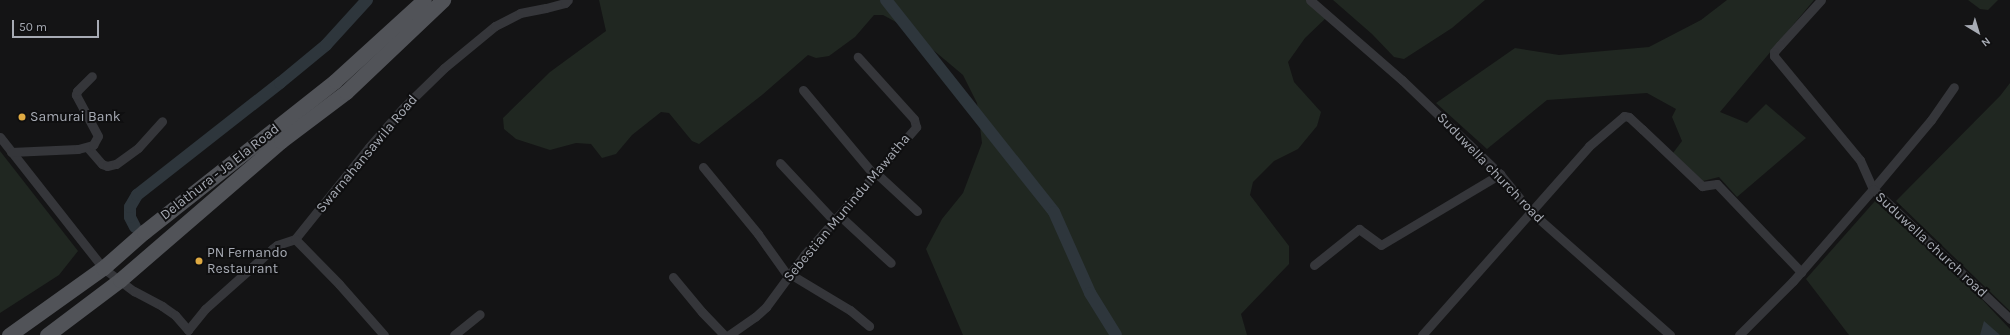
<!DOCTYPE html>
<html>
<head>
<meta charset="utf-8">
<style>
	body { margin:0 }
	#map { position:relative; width:2010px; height:335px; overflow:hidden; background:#141415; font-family:Karla,sans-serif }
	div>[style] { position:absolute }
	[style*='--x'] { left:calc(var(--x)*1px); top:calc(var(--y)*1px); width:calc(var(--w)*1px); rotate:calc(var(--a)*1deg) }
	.green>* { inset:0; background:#202721 }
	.water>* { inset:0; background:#2e363c }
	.canal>* { height:12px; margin:-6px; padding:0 6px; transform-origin:6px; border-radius:6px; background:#2e363c }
	.street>* { height:9px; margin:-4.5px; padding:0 4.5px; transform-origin:4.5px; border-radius:4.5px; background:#35363a }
	.primary>* { height:15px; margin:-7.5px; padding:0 7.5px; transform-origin:7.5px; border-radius:7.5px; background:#515358 }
	.dots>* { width:11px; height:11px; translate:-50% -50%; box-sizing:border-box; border:2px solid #0f0f10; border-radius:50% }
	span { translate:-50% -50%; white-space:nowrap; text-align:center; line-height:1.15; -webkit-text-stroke:4px #0f0f10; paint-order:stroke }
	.poi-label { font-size:14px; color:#a7abb4 }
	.left { translate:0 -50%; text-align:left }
	.street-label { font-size:14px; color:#a7abb4 }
	.north { position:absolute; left:1958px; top:12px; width:40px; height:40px; -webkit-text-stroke:3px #0f0f10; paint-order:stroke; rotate:142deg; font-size:11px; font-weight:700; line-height:16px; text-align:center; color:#a7abb4 }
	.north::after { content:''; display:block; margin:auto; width:14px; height:18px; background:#a7abb4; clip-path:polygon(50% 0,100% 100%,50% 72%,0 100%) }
	.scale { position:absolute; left:12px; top:20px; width:87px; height:18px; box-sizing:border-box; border:2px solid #a7abb4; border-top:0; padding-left:5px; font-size:12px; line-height:14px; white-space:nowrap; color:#a7abb4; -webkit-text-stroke:3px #0f0f10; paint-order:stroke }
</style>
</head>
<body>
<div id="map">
	<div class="green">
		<i style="clip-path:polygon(599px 0,1309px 0,1327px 17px,1305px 38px,1288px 62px,1294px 82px,1321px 112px,1317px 126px,1298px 149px,1274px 161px,1253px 182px,1250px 195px,1289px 246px,1289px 264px,1241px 314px,1247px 335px,963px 335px,926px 249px,942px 219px,963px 193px,982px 143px,977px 103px,963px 75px,907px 28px,883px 15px,874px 15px,855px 37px,829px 56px,816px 58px,808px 55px,762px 95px,699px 144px,692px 141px,669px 113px,661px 112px,632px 135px,616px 154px,602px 158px,591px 144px,576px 143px,550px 150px,516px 139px,504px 129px,503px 118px,550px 72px,606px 31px)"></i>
		<i style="clip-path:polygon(1333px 0,1485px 0,1452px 28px,1404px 59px,1394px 57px,1372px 34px)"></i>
		<i style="clip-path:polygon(1727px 0,1814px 0,1720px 112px,1747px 123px,1766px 104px,1806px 138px,1737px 197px,1719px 177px,1703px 181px,1673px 153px,1682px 141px,1672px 117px,1676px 109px,1647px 93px,1547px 100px,1487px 149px,1436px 103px,1515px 48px,1559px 55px,1649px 47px,1701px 20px)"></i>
		<i style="clip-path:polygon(1968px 0,1998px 0,1988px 10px,1980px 9px)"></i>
		<i style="clip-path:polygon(2010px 83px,2010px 311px,1896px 201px,2000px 96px)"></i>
		<i style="clip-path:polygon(0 151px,78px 251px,59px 275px,0 313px)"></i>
		<i style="clip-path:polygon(1875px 201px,1976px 293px,2010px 329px,2010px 335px,1849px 335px,1806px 279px)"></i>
	</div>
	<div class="water">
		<i style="clip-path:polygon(1984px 321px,2000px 335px,1980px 335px)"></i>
	</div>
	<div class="canal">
		<i style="--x:886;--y:0;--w:270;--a:51.6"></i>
		<i style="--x:1054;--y:212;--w:89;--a:66"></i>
		<i style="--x:1090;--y:293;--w:49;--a:58.2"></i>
		<i style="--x:135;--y:227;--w:11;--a:-117"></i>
		<i style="--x:130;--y:217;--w:10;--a:-90"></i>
		<i style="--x:130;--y:207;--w:14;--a:-60"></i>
		<i style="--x:137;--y:195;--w:182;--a:-38.1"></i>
		<i style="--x:280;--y:83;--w:60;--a:-39.6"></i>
		<i style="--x:326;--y:45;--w:61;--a:-47.7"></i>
	</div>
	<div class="street">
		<i style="--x:1310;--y:0;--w:122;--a:41"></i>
		<i style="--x:1402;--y:80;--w:136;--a:43.8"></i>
		<i style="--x:1500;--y:174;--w:48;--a:51"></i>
		<i style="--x:1530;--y:211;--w:187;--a:41.5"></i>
		<i style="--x:1821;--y:0;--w:61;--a:132.3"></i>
		<i style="--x:1780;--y:45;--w:9;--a:131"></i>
		<i style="--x:1774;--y:52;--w:4;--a:90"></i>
		<i style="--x:1774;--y:56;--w:135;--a:50.4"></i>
		<i style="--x:1860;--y:160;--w:32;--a:66"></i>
		<i style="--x:1873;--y:189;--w:90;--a:-50"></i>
		<i style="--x:1931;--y:120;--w:40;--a:-55.1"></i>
		<i style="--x:803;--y:90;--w:111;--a:50.1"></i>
		<i style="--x:0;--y:137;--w:167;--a:51.8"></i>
		<i style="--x:103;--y:268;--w:39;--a:37"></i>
		<i style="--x:134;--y:291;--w:32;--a:28"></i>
		<i style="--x:162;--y:306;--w:16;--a:35"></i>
		<i style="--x:175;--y:315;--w:20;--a:49"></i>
		<i style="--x:188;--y:330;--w:27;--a:-51"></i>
		<i style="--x:205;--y:309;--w:90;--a:-41.8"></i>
		<i style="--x:272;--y:249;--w:6;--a:-39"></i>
		<i style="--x:277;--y:245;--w:19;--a:-18"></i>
		<i style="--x:295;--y:239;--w:118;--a:-51.2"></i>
		<i style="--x:369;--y:147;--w:52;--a:-48.9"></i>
		<i style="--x:403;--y:108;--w:57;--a:-44.3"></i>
		<i style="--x:444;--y:68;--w:66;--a:-39.5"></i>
		<i style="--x:495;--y:26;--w:28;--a:-27"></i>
		<i style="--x:520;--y:13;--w:26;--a:-11"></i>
		<i style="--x:546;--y:8;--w:20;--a:-15"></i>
		<i style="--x:565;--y:3;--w:4;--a:-45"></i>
		<i style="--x:88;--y:148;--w:21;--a:49"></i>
		<i style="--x:102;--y:164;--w:5;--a:22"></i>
		<i style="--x:107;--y:166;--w:9;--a:-13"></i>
		<i style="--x:116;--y:164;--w:27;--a:-36"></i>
		<i style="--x:138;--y:148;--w:36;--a:-48"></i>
		<i style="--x:11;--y:152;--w:67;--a:-2.6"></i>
		<i style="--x:78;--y:149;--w:16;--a:-15"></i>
		<i style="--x:93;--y:145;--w:10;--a:-61"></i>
		<i style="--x:98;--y:136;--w:47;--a:-118.2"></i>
		<i style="--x:76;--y:95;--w:4;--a:-76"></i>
		<i style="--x:77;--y:91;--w:21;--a:-45"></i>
		<i style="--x:780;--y:163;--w:79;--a:47"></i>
		<i style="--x:703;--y:167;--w:87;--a:50.6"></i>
		<i style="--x:758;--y:234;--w:52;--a:54.5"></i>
		<i style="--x:876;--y:173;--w:56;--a:42.8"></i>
		<i style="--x:840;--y:216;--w:69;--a:42.7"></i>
		<i style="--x:295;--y:239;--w:63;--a:45.6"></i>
		<i style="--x:339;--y:284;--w:68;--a:48.6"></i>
		<i style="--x:1314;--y:265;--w:58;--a:-38.7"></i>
		<i style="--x:1359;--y:229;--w:27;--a:36"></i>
		<i style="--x:1381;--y:245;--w:139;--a:-30.8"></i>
		<i style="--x:790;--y:274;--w:70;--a:31"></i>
		<i style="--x:850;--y:310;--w:25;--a:40"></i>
		<i style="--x:673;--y:277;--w:45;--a:50.4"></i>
		<i style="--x:702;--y:312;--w:32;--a:46"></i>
		<i style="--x:454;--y:335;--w:33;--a:-39"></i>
		<i style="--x:729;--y:335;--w:32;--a:-35"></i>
		<i style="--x:755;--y:317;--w:15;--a:-42"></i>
		<i style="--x:766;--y:307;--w:66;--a:-53.7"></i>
		<i style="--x:805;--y:254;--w:169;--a:-48.8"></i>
		<i style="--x:916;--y:127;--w:8;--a:-104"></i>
		<i style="--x:914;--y:119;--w:84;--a:-132.1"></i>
		<i style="--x:1422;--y:335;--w:252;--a:-48.5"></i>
		<i style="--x:1589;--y:146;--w:46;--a:-40.6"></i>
		<i style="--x:1624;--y:116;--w:5;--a:11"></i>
		<i style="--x:1629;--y:117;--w:18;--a:43"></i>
		<i style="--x:1642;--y:129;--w:83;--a:43.5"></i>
		<i style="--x:1702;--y:186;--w:15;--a:-8"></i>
		<i style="--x:1717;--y:184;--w:122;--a:46.3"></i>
		<i style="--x:1739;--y:335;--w:76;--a:-45"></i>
		<i style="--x:1793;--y:281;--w:122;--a:-49"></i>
		<i style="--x:1873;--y:189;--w:189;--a:43.5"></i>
	</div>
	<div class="primary">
		<i style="--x:9;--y:335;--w:115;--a:-35.5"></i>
		<i style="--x:103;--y:268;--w:55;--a:-41.3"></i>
		<i style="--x:144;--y:232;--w:243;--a:-38.3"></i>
		<i style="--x:335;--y:81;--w:120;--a:-42.3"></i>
		<i style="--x:47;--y:335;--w:91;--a:-37"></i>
		<i style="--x:120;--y:280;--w:213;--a:-40.8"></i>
		<i style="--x:281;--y:141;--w:81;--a:-37"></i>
		<i style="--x:346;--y:92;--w:134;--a:-43.5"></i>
	</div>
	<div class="dots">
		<i style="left:22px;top:117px;background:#dfaa42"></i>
		<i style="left:199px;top:261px;background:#dfaa42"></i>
	</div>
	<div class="poi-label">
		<span class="left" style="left:30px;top:117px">Samurai Bank</span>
		<span class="left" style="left:207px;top:261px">PN Fernando<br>Restaurant</span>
	</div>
	<div class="street-label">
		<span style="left:367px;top:154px;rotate:-50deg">Swarnahansawila Road</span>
		<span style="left:1490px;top:168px;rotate:46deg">Suduwella church road</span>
		<span style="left:220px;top:172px;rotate:-38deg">Delathura - Ja Ela Road</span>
		<span style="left:847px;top:208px;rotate:-50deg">Sebestian Munindu Mawatha</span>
		<span style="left:1931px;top:245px;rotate:43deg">Suduwella church road</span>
	</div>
	<div class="north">N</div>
	<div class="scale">50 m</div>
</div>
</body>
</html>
